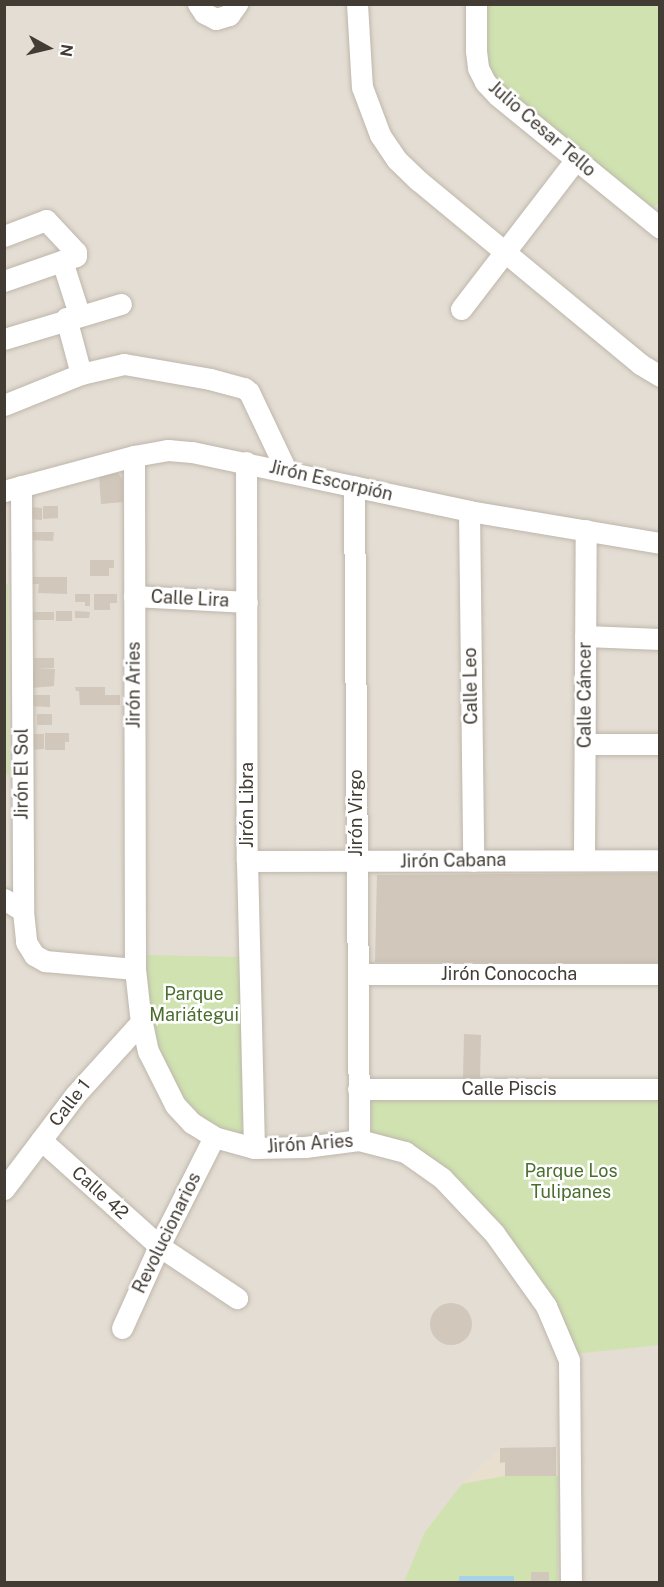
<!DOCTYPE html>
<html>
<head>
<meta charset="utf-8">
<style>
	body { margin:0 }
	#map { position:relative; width:664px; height:1587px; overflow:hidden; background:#f0ece4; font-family:"Public Sans",sans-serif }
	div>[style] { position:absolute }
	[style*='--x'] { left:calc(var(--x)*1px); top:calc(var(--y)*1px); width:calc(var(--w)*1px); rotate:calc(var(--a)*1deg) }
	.residential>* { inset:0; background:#e4ddd3 }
	.education>* { inset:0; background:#e9dfcf }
	.green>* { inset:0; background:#cfe2b0 }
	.water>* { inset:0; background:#a5d2e9 }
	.building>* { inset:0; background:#d1c7bb }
	.round { border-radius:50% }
	.roads { filter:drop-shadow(0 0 2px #beb6ab) drop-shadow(0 0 2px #beb6ab) }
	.minor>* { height:21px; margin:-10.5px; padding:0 10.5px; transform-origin:10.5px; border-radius:10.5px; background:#fff }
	span { translate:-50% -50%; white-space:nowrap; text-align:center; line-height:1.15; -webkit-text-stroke:5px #fff; paint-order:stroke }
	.street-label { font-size:18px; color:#423c35 }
	.park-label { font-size:18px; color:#4b6e2e }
	.frame { position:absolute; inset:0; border:6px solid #423c35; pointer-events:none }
	.north { position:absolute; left:18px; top:18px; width:60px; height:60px; -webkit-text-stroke:4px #fff; paint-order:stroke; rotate:98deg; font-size:16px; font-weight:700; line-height:24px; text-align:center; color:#423c35 }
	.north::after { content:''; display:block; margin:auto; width:21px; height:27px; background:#423c35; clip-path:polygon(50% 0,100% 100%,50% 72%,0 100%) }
</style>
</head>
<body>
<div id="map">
	<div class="residential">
		<i style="clip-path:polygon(5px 5px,659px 5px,659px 1582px,5px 1582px)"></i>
	</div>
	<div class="education">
		<i style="clip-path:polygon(558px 1447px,558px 1476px,505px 1476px,462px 1484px,500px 1448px)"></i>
	</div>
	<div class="green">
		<i style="clip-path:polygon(484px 5px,659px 5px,659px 203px,650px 209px,495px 83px,487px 73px)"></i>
		<i style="clip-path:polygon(4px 584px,8px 585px,9px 774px,5px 776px)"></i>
		<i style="clip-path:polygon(141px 955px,242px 957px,246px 1140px,230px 1139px,184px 1107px,158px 1058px)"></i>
		<i style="clip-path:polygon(371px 1094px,659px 1094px,659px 1345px,574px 1354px,507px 1245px,371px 1133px)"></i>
		<i style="clip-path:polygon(505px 1476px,558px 1476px,558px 1582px,404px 1582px,425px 1532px,462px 1484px)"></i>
	</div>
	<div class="water">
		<i style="clip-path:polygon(459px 1576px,514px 1576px,514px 1582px,459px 1582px)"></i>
	</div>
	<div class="building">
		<i style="clip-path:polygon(118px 473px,123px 480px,123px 502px,101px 504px,99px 475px)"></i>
		<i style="clip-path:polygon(43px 506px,58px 506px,58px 518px,43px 519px)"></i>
		<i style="clip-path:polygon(31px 507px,42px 508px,42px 520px,30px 519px)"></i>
		<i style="clip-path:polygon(29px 532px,54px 532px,53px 541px,29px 540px)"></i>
		<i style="clip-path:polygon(90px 560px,114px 560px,114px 568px,109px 568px,109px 576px,90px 576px)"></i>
		<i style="clip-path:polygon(32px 577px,67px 577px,67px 594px,38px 593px,39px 584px,32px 584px)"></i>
		<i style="clip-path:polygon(75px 594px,90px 594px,90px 606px,85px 606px,85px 602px,75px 602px)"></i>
		<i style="clip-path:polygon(94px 594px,117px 594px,117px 603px,110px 603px,110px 610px,94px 610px)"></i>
		<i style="clip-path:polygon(56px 611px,72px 611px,72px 621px,56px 621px)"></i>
		<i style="clip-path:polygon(75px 611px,90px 612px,89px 618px,75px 618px)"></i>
		<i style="clip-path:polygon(32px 612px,54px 612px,54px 620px,32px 620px)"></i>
		<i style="clip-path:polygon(34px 658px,54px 658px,54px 668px,37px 668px,55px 669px,54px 686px,32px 688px)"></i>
		<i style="clip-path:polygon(75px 687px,105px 687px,105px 695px,120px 695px,120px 705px,80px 705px,79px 691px,76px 691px)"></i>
		<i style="clip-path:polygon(30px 695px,50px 695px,50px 707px,29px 706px)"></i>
		<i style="clip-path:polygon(37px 714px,52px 714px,52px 725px,37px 725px)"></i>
		<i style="clip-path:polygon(45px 733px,69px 733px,69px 742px,65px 742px,65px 750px,45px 750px)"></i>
		<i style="clip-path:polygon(29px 734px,44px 734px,44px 749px,29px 750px)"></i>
		<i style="clip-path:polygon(660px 873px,660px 963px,375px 962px,377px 875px)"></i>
		<i style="clip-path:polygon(464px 1034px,481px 1035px,480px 1078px,463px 1078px)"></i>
		<i class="round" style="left:430px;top:1303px;width:42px;height:42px"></i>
		<i style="clip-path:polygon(556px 1447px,556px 1476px,505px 1476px,505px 1462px,500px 1463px,500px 1448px)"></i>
		<i style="clip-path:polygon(531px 1572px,549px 1572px,549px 1582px,531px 1582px)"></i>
	</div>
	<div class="roads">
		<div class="minor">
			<i style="--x:198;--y:4;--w:11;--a:56"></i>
			<i style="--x:204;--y:13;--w:13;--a:27"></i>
			<i style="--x:216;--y:19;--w:14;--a:-17"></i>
			<i style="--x:229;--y:15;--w:14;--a:-54"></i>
			<i style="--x:357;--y:4;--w:83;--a:86.6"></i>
			<i style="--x:362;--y:87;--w:51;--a:69.4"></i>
			<i style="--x:380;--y:135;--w:30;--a:56"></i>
			<i style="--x:397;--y:160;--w:30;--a:44"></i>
			<i style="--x:419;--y:181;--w:287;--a:39.6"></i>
			<i style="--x:640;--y:364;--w:23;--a:31"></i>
			<i style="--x:476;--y:4;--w:47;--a:90"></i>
			<i style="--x:476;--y:51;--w:17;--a:83"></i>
			<i style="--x:478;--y:68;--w:16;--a:63"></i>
			<i style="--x:485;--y:82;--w:18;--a:47"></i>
			<i style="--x:497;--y:95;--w:210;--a:39.2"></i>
			<i style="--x:4;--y:236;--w:45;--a:-20.9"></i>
			<i style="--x:46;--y:220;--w:44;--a:46.8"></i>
			<i style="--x:76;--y:252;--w:4;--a:90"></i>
			<i style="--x:76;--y:256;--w:76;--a:160.9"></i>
			<i style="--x:62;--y:261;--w:56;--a:72.2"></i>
			<i style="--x:461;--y:309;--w:189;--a:-52.5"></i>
			<i style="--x:66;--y:318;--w:58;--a:75"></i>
			<i style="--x:4;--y:339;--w:122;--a:-16.7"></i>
			<i style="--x:4;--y:405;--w:83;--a:-21.9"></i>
			<i style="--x:81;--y:374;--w:44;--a:-13.1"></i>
			<i style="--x:124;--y:364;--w:87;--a:9.9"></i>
			<i style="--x:210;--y:379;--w:35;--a:15"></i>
			<i style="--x:244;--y:388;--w:6;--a:39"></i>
			<i style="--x:249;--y:392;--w:86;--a:64.6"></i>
			<i style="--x:134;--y:456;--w:513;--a:89.89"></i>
			<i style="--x:135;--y:969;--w:45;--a:83.7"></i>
			<i style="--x:140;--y:1014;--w:38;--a:78"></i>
			<i style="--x:148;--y:1051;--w:60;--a:63.4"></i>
			<i style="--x:175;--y:1105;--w:25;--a:47"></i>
			<i style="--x:192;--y:1123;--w:26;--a:32"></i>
			<i style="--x:214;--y:1137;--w:41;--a:15.4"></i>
			<i style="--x:254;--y:1148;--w:51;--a:-1.1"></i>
			<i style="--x:305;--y:1147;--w:54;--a:-7.4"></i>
			<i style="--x:359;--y:1140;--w:48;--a:14.6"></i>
			<i style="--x:405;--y:1152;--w:45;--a:35.1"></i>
			<i style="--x:442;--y:1178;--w:76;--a:46.6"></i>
			<i style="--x:494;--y:1233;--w:90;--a:54.5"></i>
			<i style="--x:546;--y:1306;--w:59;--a:66.9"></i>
			<i style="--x:569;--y:1360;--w:222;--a:89.5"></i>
			<i style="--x:246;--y:462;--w:399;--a:89.9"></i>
			<i style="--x:247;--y:861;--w:287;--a:88.6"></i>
			<i style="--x:21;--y:486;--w:425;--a:89.7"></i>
			<i style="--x:23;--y:911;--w:31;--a:84"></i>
			<i style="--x:26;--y:942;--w:15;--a:58"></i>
			<i style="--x:34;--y:955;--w:13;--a:29"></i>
			<i style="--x:45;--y:961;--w:90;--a:5.1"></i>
			<i style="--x:354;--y:486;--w:654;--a:89.56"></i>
			<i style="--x:4;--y:491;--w:135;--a:-15.1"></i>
			<i style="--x:134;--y:456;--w:35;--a:-10"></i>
			<i style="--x:168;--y:450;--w:24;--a:5"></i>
			<i style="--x:192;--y:452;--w:283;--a:12"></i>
			<i style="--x:469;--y:511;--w:194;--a:9.5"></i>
			<i style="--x:469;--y:511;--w:350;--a:89.3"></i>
			<i style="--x:134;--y:596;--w:113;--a:3"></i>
			<i style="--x:585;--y:636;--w:75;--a:2.3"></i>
			<i style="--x:585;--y:744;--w:75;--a:0"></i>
			<i style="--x:584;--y:860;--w:330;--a:-89.7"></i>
			<i style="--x:247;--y:861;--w:413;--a:-0.1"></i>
			<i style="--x:4;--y:899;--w:22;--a:32"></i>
			<i style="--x:358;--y:974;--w:302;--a:0"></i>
			<i style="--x:358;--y:1089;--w:302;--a:0"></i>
			<i style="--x:41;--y:1140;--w:159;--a:41.9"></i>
			<i style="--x:159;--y:1246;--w:94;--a:33.7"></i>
			<i style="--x:4;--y:1189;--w:118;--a:-52.9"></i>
			<i style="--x:75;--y:1095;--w:100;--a:-47.8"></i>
			<i style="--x:122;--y:1328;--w:90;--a:-65.7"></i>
			<i style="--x:159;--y:1246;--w:122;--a:-63.2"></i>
		</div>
	</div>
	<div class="street-label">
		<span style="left:542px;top:129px;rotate:41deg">Julio Cesar Tello</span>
		<span style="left:331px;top:481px;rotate:13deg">Jirón Escorpión</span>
		<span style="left:190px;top:599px;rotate:3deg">Calle Lira</span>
		<span style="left:134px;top:685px;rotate:-90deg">Jirón Aries</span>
		<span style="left:471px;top:686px;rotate:-91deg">Calle Leo</span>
		<span style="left:585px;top:695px;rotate:-90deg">Calle Cáncer</span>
		<span style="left:22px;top:774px;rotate:-90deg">Jirón El Sol</span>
		<span style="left:247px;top:805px;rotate:-90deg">Jirón Libra</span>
		<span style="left:356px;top:813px;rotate:-90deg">Jirón Virgo</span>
		<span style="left:453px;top:861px;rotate:-1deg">Jirón Cabana</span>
		<span style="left:509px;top:974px">Jirón Conococha</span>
		<span style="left:509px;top:1089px">Calle Piscis</span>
		<span style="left:70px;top:1103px;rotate:-52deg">Calle 1</span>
		<span style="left:310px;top:1144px;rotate:-4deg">Jirón Aries</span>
		<span style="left:100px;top:1193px;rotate:42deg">Calle 42</span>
		<span style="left:167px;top:1233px;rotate:-64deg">Revolucionarios</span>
	</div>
	<div class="park-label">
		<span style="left:194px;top:1005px">Parque<br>Mariátegui</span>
		<span style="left:571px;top:1182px">Parque Los<br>Tulipanes</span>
	</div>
	<div class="frame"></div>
	<div class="north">N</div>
</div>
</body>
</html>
